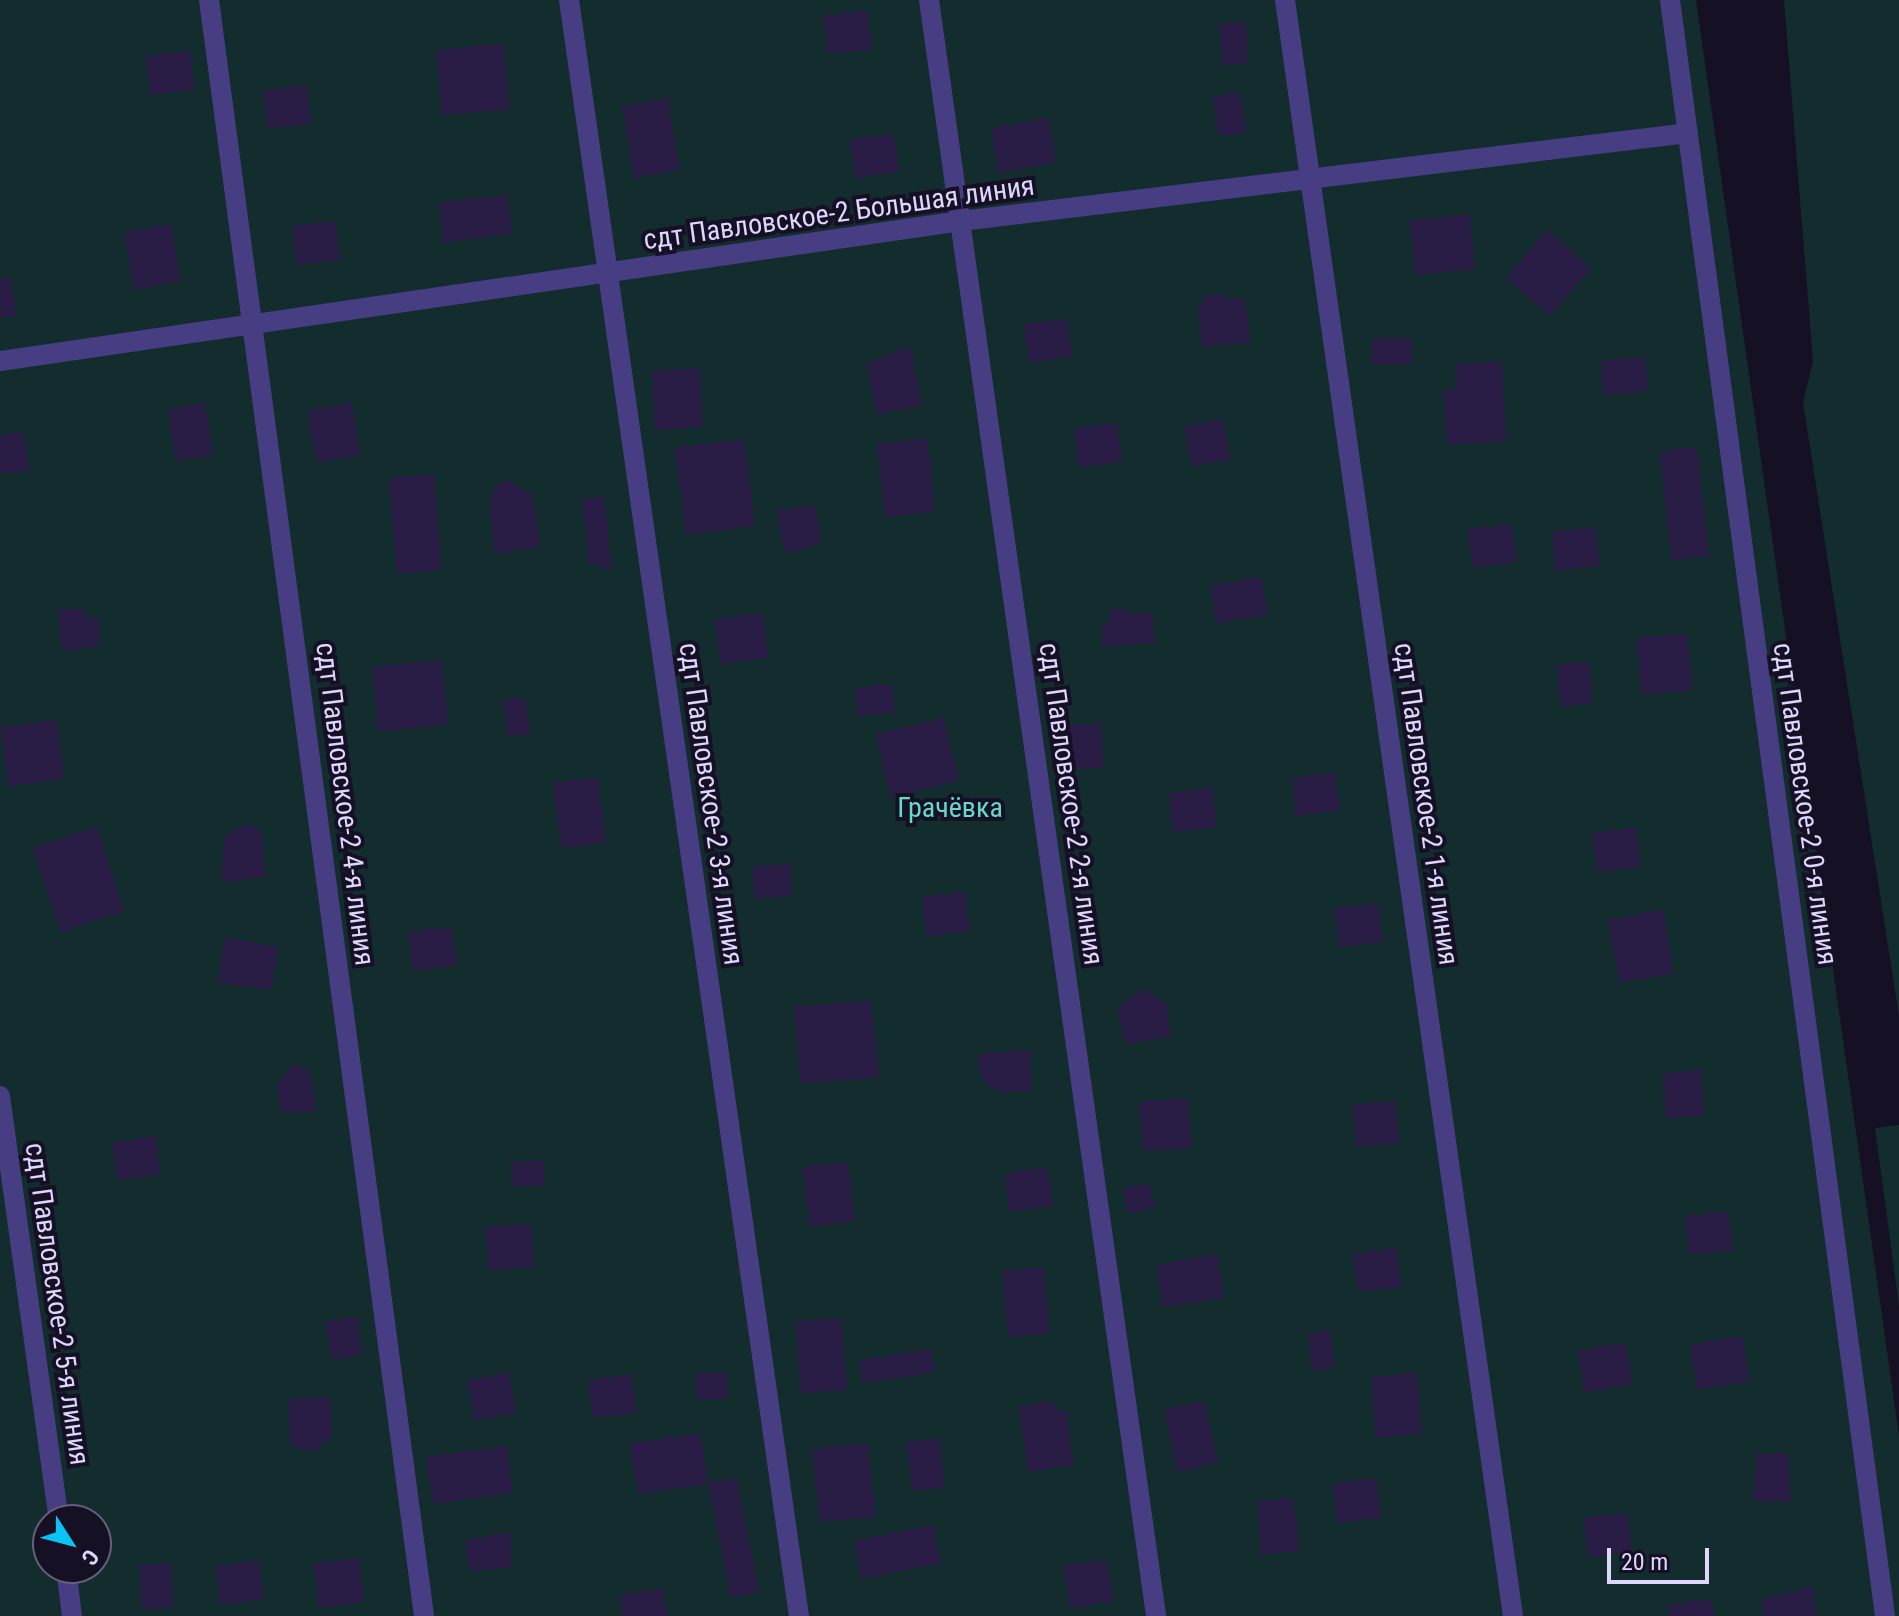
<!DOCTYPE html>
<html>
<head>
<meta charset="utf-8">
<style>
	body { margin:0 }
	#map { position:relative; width:1899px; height:1616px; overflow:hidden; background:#161025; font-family:"Roboto Condensed",sans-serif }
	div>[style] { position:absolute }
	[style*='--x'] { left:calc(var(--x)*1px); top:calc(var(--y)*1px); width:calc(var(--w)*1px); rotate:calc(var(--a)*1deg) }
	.green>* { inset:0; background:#132d2f }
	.building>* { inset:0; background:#2a1d45 }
	.minor>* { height:20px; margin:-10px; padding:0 10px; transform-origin:10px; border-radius:10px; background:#473d82 }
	span { translate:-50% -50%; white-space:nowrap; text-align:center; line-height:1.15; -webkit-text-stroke:8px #161025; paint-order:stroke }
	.street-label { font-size:28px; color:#dfd6fd }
	.park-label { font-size:28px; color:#64dbca }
	.north { position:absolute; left:32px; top:1504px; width:80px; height:80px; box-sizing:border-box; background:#161025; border:2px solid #665f7b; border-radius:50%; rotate:126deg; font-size:22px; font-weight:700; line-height:32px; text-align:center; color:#dfd6fd }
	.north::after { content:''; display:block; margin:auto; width:28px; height:36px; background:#0ac3f5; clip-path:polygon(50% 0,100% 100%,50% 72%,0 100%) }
	.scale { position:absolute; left:1607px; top:1548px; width:102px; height:36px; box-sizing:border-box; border:4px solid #dfd6fd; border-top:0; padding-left:10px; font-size:24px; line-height:28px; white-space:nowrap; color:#dfd6fd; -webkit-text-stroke:6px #161025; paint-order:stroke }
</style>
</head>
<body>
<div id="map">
	<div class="green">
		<i style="clip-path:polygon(evenodd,0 0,1696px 0,1899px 1436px,1899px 1616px,0 1616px,0 0,48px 1520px,96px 1520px,96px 1568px,48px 1568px,48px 1520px)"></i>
		<i style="clip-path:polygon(1784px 0,1899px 0,1899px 1016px,1803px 402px,1813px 361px)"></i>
		<i style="clip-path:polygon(1899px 1125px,1899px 1306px,1875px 1128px)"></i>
	</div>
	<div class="building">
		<i style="clip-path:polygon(867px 10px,872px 49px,828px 54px,823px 16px)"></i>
		<i style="clip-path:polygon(1246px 22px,1248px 63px,1222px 65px,1219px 24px)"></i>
		<i style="clip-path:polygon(504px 44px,509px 109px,442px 115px,436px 50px)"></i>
		<i style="clip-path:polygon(190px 51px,194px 90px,151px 95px,146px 56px)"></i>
		<i style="clip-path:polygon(307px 85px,311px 124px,268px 129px,263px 90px)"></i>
		<i style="clip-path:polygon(1240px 93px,1246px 133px,1218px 136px,1213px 96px)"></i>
		<i style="clip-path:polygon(668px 98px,680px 170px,634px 178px,622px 106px)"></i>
		<i style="clip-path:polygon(1049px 118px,1056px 163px,998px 173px,991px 128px)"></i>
		<i style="clip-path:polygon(894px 134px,899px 172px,855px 178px,850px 139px)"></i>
		<i style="clip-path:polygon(507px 195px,512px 234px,443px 242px,439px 202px)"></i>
		<i style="clip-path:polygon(1470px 214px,1475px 269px,1415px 275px,1410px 220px)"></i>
		<i style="clip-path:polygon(335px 221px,340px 260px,296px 265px,292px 226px)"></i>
		<i style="clip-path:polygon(171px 224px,181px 281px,134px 290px,124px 232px)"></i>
		<i style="clip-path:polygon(1547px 229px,1591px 268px,1550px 316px,1506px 278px)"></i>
		<i style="clip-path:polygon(11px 277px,16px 316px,0 318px,0 278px)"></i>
		<i style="clip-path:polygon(1224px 294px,1228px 300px,1245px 298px,1250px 342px,1202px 347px,1198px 305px,1204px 304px,1203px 296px)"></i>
		<i style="clip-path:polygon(1067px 319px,1072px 357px,1029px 363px,1024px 324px)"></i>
		<i style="clip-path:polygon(1372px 338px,1412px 338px,1412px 364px,1372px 364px)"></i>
		<i style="clip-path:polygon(910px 346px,922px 406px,877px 414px,867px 363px)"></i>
		<i style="clip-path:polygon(1645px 357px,1648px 391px,1604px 395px,1601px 361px)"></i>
		<i style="clip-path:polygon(1502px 361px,1506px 441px,1447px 445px,1443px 390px,1457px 389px,1455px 364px)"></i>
		<i style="clip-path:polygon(700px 368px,703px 427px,655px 430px,652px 371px)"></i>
		<i style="clip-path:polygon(351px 402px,361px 455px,317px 463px,307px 411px)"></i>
		<i style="clip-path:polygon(205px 403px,213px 455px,176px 461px,168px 409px)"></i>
		<i style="clip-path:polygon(1223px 419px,1230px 460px,1191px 466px,1184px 426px)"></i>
		<i style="clip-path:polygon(1117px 423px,1122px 462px,1078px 467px,1074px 428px)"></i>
		<i style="clip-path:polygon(24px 432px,29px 471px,0 474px,0 435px)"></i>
		<i style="clip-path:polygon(927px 438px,935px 511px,885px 517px,877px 444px)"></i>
		<i style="clip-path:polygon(744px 439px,755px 526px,686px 535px,675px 448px)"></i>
		<i style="clip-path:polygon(1697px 447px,1709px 556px,1671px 560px,1660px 451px)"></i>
		<i style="clip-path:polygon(434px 474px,442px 570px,397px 574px,388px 478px)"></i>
		<i style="clip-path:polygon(508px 480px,533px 496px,540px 547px,495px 554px,489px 501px,498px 484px)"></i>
		<i style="clip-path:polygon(604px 496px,612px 570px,589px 563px,582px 499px)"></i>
		<i style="clip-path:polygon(816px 505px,821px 544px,785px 554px,776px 510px)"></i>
		<i style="clip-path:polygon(1512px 524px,1517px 562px,1473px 568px,1468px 529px)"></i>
		<i style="clip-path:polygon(1595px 527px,1600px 566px,1556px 571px,1552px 532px)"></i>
		<i style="clip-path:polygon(1262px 577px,1267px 615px,1216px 623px,1211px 585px)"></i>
		<i style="clip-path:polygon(86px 608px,85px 618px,99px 617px,99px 646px,62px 652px,58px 610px)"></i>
		<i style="clip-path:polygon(1123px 608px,1127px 614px,1152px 612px,1155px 643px,1103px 647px,1102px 626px,1110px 622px,1109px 610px)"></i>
		<i style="clip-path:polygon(763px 613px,768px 658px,720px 664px,715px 619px)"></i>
		<i style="clip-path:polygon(1687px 633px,1693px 690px,1642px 695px,1636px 638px)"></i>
		<i style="clip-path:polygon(442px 660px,448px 725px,378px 732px,372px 667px)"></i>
		<i style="clip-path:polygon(1589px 661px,1593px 703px,1561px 706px,1556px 665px)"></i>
		<i style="clip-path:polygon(892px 684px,895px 712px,858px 717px,855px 688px)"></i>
		<i style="clip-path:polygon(526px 698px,530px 734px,508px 737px,503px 700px)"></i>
		<i style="clip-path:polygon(944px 718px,959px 781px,890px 797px,876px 734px)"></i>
		<i style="clip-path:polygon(57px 720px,64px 779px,8px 786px,1px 727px)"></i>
		<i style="clip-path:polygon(1101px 723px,1104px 767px,1071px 770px,1067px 725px)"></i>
		<i style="clip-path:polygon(1335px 772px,1340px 811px,1296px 816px,1292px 778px)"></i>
		<i style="clip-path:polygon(598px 777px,606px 843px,561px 848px,553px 783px)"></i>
		<i style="clip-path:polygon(1212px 788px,1217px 827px,1173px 832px,1169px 793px)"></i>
		<i style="clip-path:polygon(248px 823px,262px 833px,266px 877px,222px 882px,224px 837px)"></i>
		<i style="clip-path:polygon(97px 827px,124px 911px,61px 932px,33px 848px)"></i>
		<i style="clip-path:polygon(1636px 828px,1641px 867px,1597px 872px,1592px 833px)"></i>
		<i style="clip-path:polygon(790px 863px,793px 895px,755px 899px,752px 867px)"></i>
		<i style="clip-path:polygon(965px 892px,970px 931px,926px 936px,922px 897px)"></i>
		<i style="clip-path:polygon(1378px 903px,1383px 942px,1339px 947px,1334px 908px)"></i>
		<i style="clip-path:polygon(1663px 910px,1674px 973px,1619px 983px,1608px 920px)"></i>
		<i style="clip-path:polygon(452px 927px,457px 966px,413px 971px,408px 932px)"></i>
		<i style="clip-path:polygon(224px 937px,279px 947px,271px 990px,219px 983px)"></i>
		<i style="clip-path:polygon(1142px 989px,1166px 1003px,1171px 1036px,1124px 1044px,1118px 1007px)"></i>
		<i style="clip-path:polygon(871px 1000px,879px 1077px,801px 1084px,794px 1007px)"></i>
		<i style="clip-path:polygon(1029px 1049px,1033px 1090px,1002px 1093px,981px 1080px,978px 1054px)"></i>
		<i style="clip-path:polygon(293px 1064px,311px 1073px,316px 1112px,281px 1113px,277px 1084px)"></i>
		<i style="clip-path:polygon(1701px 1070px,1704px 1115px,1666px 1118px,1663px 1073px)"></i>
		<i style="clip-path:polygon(1188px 1098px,1192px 1148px,1143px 1151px,1139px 1101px)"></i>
		<i style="clip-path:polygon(1395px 1101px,1400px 1143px,1356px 1147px,1352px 1105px)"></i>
		<i style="clip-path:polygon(156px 1136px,160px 1175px,117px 1180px,112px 1142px)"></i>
		<i style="clip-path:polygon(543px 1160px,545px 1185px,513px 1187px,511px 1162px)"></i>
		<i style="clip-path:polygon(848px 1162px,855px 1221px,810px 1227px,802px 1167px)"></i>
		<i style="clip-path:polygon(1048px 1167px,1053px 1206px,1009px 1212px,1005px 1173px)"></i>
		<i style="clip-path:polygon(1149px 1183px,1155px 1208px,1128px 1214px,1123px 1189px)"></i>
		<i style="clip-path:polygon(1728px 1211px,1733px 1250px,1689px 1255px,1684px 1216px)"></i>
		<i style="clip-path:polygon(531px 1223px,535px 1267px,489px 1271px,485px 1227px)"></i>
		<i style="clip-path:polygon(1397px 1248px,1402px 1287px,1358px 1292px,1353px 1253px)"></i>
		<i style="clip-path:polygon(1217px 1254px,1224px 1298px,1163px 1307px,1156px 1265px)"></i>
		<i style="clip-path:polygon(1044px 1267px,1050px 1334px,1008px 1337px,1002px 1271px)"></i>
		<i style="clip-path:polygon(357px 1317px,363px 1354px,332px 1360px,325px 1322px)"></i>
		<i style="clip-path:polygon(841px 1318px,847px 1390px,801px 1393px,795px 1322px)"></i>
		<i style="clip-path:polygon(1330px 1330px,1335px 1368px,1312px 1371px,1308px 1333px)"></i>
		<i style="clip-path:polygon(1742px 1336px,1749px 1382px,1697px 1390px,1690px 1344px)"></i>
		<i style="clip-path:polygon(1625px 1343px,1633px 1384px,1585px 1393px,1578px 1351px)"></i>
		<i style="clip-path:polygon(932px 1349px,935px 1372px,863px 1383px,859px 1360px)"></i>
		<i style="clip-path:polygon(508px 1372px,517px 1412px,475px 1421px,467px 1381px)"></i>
		<i style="clip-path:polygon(727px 1372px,729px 1398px,697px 1400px,695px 1374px)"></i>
		<i style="clip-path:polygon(1417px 1373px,1422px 1434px,1376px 1438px,1371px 1377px)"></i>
		<i style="clip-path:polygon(632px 1374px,636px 1413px,593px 1418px,588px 1380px)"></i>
		<i style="clip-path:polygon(330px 1397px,332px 1436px,313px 1452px,291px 1446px,288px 1399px)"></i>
		<i style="clip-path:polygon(1053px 1401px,1055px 1411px,1066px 1410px,1074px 1465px,1028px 1472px,1019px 1406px)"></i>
		<i style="clip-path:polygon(1204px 1401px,1218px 1463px,1178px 1472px,1164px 1410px)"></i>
		<i style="clip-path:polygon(701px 1433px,708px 1484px,638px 1494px,630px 1443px)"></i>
		<i style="clip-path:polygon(939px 1438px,945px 1487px,913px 1491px,906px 1442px)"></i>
		<i style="clip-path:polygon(868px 1443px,876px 1517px,820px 1522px,812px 1449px)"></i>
		<i style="clip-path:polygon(507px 1446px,513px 1493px,433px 1504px,426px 1457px)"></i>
		<i style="clip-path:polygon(1789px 1453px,1790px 1502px,1753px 1501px,1757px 1454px)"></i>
		<i style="clip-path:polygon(736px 1477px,759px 1592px,731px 1598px,708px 1483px)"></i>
		<i style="clip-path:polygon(1376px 1478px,1381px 1518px,1337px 1523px,1333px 1484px)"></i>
		<i style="clip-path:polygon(1294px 1498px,1299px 1551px,1261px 1554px,1257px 1501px)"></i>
		<i style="clip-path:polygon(1627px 1513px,1632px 1552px,1588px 1557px,1583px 1518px)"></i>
		<i style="clip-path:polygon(933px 1525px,941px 1563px,861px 1579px,854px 1541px)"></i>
		<i style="clip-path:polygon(510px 1532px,512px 1567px,469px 1571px,466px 1540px)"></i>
		<i style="clip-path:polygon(359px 1558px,364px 1602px,319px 1608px,314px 1563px)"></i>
		<i style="clip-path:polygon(259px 1560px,264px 1599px,220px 1605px,216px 1566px)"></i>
		<i style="clip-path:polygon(1107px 1560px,1114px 1601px,1071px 1609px,1063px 1565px)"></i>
		<i style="clip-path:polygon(171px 1563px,173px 1608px,142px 1609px,140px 1564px)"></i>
		<i style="clip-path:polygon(1813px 1586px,1816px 1616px,1764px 1616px,1762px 1599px)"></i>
		<i style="clip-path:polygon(663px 1588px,667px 1616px,623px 1616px,620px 1595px)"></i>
		<i style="clip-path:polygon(1711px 1599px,1714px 1616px,1670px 1616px,1668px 1605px)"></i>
	</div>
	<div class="minor">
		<i style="--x:209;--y:0;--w:1630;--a:82.42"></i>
		<i style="--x:569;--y:0;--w:1632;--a:81.9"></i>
		<i style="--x:929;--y:0;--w:1632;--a:82"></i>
		<i style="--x:1285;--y:0;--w:1632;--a:81.97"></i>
		<i style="--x:1670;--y:0;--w:1630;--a:82.42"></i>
		<i style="--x:0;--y:361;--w:971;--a:-8.29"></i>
		<i style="--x:961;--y:221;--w:732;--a:-6.9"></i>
		<i style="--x:0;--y:1096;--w:428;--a:82.1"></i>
		<i style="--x:66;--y:1568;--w:48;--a:82.9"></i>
	</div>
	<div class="street-label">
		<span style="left:839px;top:213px;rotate:-8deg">сдт Павловское-2 Большая линия</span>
		<span style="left:345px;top:804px;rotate:83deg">сдт Павловское-2 4-я линия</span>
		<span style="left:711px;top:804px;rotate:82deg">сдт Павловское-2 3-я линия</span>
		<span style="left:1071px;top:804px;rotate:82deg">сдт Павловское-2 2-я линия</span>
		<span style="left:1426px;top:804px;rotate:82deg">сдт Павловское-2 1-я линия</span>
		<span style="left:1805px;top:804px;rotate:82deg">сдт Павловское-2 0-я линия</span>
		<span style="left:57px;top:1304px;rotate:82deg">сдт Павловское-2 5-я линия</span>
	</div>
	<div class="park-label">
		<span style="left:950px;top:808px">Грачёвка</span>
	</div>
	<div class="north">С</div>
	<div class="scale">20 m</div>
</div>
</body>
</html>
